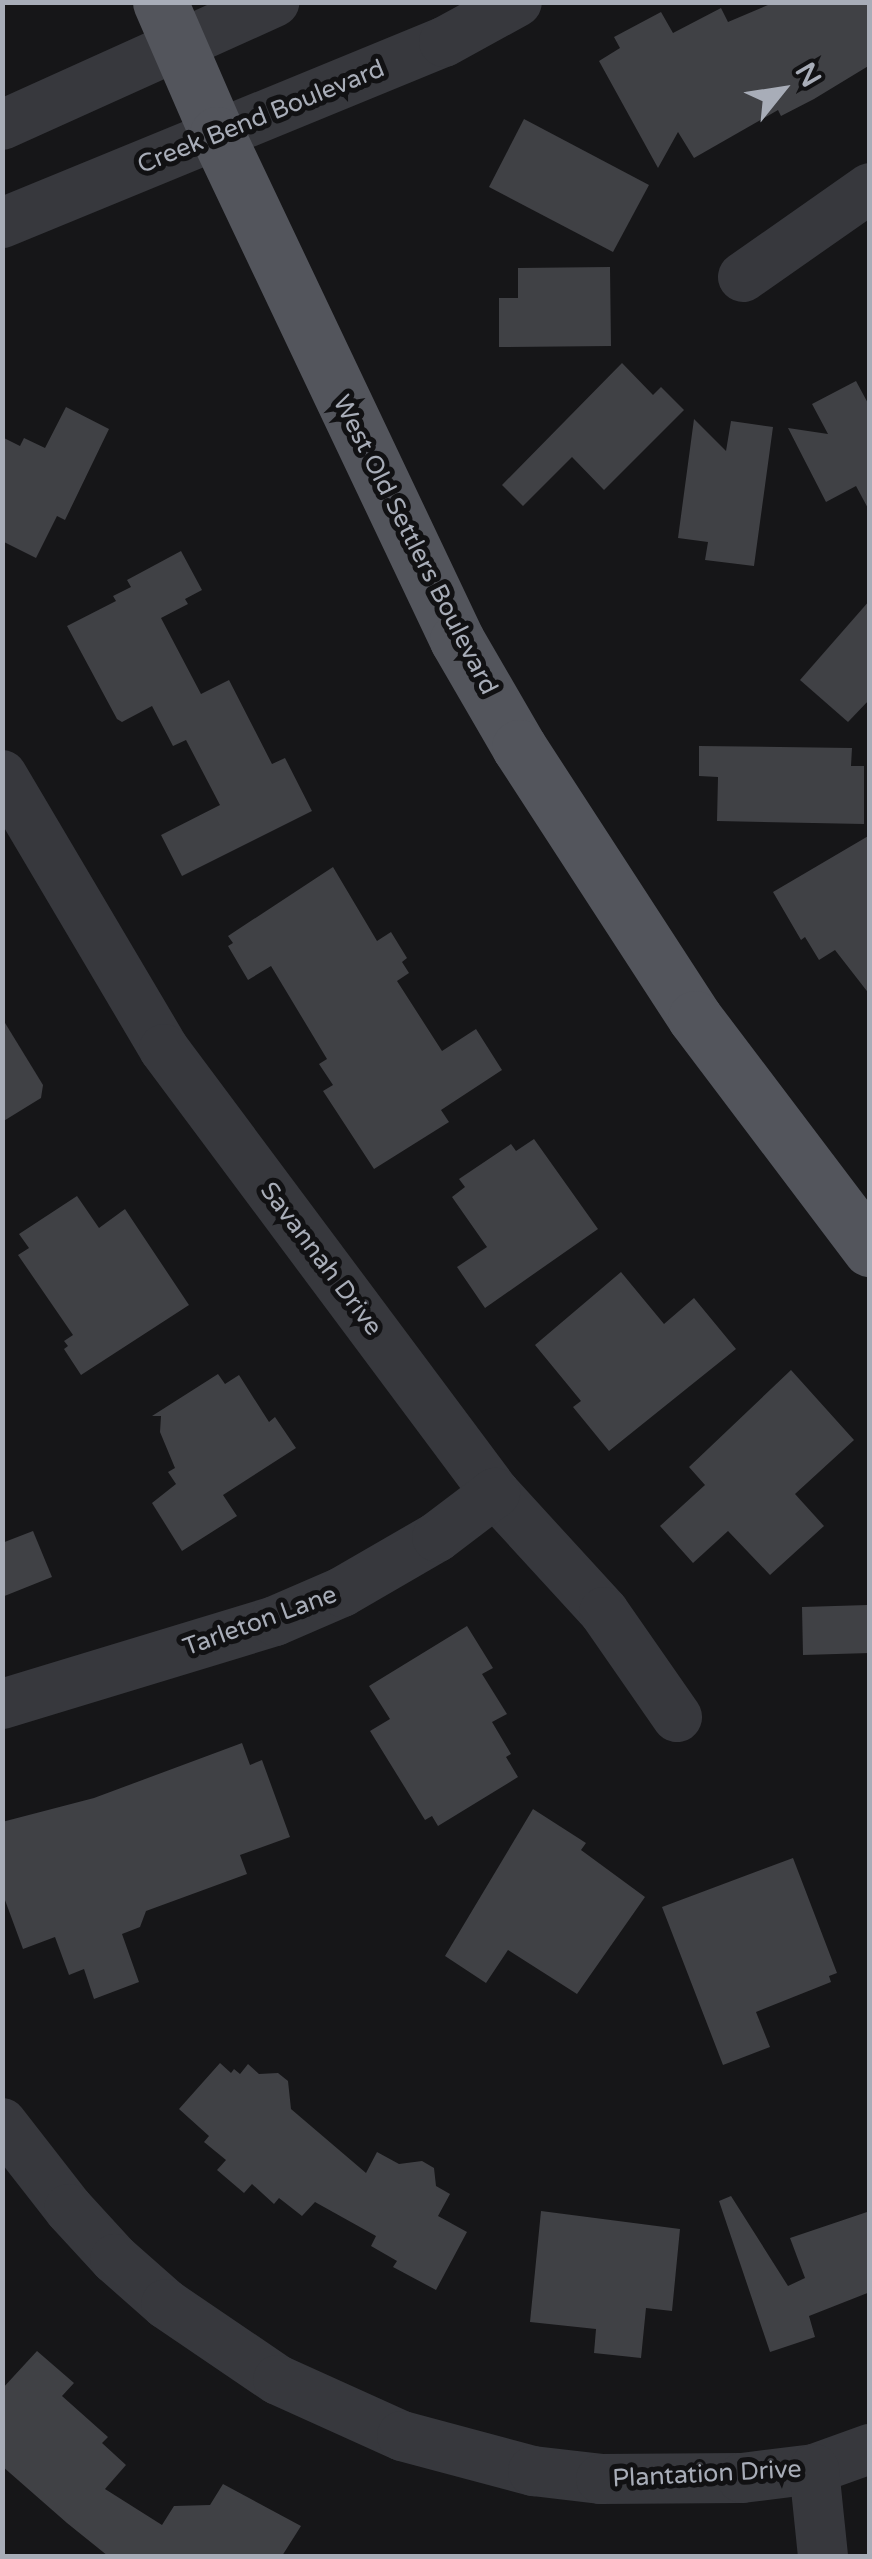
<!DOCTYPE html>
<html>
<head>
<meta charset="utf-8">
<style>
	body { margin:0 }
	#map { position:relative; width:872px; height:2559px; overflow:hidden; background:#161618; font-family:"Varela Round",sans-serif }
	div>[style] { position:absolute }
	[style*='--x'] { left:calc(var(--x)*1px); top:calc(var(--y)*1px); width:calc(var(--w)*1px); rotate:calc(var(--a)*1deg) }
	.building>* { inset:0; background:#404145 }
	.minor>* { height:50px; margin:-25px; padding:0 25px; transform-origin:25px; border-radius:25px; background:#37383d }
	.major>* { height:55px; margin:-27.5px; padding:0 27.5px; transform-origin:27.5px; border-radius:27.5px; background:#53555c }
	span { translate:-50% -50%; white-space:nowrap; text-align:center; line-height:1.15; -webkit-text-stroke:10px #111113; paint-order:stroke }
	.street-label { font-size:25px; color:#a8adb8 }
	.frame { position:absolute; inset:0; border:5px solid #a8adb8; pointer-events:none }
	.north { position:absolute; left:732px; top:40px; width:100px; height:100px; -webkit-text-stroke:8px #111113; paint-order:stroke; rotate:60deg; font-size:28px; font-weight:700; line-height:40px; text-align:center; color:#a8adb8 }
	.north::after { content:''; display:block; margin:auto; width:35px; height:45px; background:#a8adb8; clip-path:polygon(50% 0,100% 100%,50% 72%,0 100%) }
</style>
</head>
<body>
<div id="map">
	<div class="building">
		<i style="clip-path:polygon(775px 2px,870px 2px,870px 65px,814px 99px,781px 116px,778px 110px,694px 158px,678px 132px,658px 168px,599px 61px,620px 48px,614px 37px,661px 12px,673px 33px,721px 8px,728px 22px)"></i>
		<i style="clip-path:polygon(524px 119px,649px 185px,613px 252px,489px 187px)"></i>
		<i style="clip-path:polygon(610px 267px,611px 346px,499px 347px,499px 298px,518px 298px,518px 268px)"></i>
		<i style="clip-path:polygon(622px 363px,653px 395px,661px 387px,684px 410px,604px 490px,572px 457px,523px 506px,502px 485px)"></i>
		<i style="clip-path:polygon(856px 381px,870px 407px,870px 512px,856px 486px,826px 502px,788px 428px,828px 434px,812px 404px)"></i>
		<i style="clip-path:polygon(66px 407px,109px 429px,65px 520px,57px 516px,36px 558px,2px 541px,2px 437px,20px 446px,24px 438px,45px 448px)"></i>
		<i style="clip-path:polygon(694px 419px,726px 451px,731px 421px,773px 427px,754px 566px,705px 560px,708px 542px,678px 538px)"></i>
		<i style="clip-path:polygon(181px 551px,202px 590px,185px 599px,188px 604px,161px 618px,201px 694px,229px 680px,272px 764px,285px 758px,312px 811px,182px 876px,161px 835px,220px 805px,186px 740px,173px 746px,152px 706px,122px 722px,117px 719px,67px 626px,116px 601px,113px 596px,131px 587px,127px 580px)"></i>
		<i style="clip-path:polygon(870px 600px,870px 699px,848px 722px,800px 680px)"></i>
		<i style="clip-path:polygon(699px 746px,852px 748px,851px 766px,864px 766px,864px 824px,717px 821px,718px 777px,699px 776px)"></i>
		<i style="clip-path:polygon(870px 835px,870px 995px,835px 950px,819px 960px,805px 937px,801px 940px,773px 892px)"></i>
		<i style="clip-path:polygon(333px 867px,377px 941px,391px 932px,407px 958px,402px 962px,409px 973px,397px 981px,442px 1051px,476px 1029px,502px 1070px,441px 1110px,449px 1122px,374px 1169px,323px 1091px,333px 1085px,319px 1064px,327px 1059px,271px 966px,248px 980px,228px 946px,233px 943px,228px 936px)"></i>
		<i style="clip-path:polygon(2px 1018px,43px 1085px,41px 1098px,2px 1122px)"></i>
		<i style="clip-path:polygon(534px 1139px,598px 1229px,485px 1308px,457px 1267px,487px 1247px,452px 1197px,465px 1187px,459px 1179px,511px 1144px,516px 1151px)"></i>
		<i style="clip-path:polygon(77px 1196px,99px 1228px,125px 1209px,189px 1305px,81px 1375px,64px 1349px,68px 1346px,64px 1341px,73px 1335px,18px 1255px,29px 1248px,19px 1234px)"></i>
		<i style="clip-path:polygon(621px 1272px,664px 1324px,694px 1298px,736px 1349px,609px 1451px,573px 1407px,581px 1401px,535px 1345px)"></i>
		<i style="clip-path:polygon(791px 1370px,854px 1440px,795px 1494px,824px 1526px,770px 1575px,728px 1531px,693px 1563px,660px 1526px,705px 1485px,689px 1467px)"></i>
		<i style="clip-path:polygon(218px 1374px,225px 1384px,239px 1375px,269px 1422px,275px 1417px,296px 1448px,223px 1495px,237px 1516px,182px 1551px,152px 1503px,176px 1484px,168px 1472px,175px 1468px,160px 1432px,161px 1416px,152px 1416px)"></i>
		<i style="clip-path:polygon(33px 1531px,52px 1577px,2px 1597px,2px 1543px)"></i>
		<i style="clip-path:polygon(868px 1605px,870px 1653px,803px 1655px,802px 1607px)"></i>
		<i style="clip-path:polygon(467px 1626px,493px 1668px,482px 1674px,507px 1714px,492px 1722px,511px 1754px,506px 1757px,518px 1777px,438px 1826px,432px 1816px,425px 1820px,370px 1731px,390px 1719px,369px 1686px)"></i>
		<i style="clip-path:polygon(242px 1743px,250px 1765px,262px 1760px,290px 1837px,240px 1855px,247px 1874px,146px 1911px,140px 1927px,122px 1934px,139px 1982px,94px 1999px,84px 1969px,69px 1975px,55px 1937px,23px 1949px,2px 1892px,2px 1822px,94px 1798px)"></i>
		<i style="clip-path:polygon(533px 1809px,586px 1843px,581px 1850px,645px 1897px,577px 1994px,508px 1950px,486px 1983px,445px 1956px)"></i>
		<i style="clip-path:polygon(793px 1858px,837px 1973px,829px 1976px,831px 1982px,756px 2012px,770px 2047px,723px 2065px,662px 1907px)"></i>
		<i style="clip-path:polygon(220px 2063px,231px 2073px,234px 2069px,240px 2074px,248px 2064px,259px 2074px,278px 2073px,288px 2081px,291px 2109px,366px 2173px,377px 2152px,399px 2164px,422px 2161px,434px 2168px,436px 2186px,450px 2194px,438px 2216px,467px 2232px,436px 2290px,393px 2267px,397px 2261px,371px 2246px,376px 2236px,315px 2202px,302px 2216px,279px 2198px,274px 2204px,252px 2184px,244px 2193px,217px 2170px,226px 2160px,204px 2142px,209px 2136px,179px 2109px)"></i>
		<i style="clip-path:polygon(731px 2196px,788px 2286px,805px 2278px,790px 2238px,870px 2211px,870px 2292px,809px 2316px,815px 2337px,770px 2352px,719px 2201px)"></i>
		<i style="clip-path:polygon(541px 2211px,680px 2229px,672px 2311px,646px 2308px,641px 2358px,594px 2353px,596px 2329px,530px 2322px)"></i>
		<i style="clip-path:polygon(37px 2351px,74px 2383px,62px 2396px,108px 2437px,102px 2443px,126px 2465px,105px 2489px,162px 2525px,174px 2506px,210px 2505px,223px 2484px,301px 2526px,282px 2556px,108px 2556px,67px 2523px,2px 2466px,2px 2389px)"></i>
	</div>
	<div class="minor">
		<i style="--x:2;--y:125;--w:299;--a:-24.3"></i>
		<i style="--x:2;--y:223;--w:478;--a:-22.3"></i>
		<i style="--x:444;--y:42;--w:83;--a:-28.7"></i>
		<i style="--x:743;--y:277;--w:155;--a:-35"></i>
		<i style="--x:2;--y:775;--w:318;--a:59.4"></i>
		<i style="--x:164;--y:1049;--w:554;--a:53.3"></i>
		<i style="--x:495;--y:1493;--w:161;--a:47.5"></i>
		<i style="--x:604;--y:1612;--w:128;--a:55.2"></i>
		<i style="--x:2;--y:1704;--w:285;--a:-16.9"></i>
		<i style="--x:275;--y:1621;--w:73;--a:-23.4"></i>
		<i style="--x:342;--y:1592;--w:110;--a:-30.1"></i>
		<i style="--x:437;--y:1537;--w:73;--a:-37.2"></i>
		<i style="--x:2;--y:2123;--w:109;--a:52.1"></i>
		<i style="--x:69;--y:2209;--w:68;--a:47.4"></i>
		<i style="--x:115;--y:2259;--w:68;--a:41.4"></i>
		<i style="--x:166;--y:2304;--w:135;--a:34.2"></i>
		<i style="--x:278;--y:2380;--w:136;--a:24.3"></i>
		<i style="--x:402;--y:2436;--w:136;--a:15"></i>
		<i style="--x:533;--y:2471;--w:68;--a:6.7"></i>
		<i style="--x:601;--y:2479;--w:141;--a:-0.4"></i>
		<i style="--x:742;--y:2478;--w:73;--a:-7.1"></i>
		<i style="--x:814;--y:2469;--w:59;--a:-19.7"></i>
		<i style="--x:814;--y:2469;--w:87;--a:84.1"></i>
	</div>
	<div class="major">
		<i style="--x:160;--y:2;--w:144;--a:66.6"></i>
		<i style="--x:217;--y:134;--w:560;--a:64.62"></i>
		<i style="--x:457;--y:640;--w:124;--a:59.9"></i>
		<i style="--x:519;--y:747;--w:323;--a:57"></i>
		<i style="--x:695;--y:1018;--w:290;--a:52.9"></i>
	</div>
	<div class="street-label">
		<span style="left:261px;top:117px;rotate:-22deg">Creek Bend Boulevard</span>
		<span style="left:415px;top:545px;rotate:63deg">West Old Settlers Boulevard</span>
		<span style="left:321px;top:1259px;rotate:53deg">Savannah Drive</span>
		<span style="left:260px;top:1621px;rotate:-20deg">Tarleton Lane</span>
		<span style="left:707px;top:2474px;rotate:-3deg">Plantation Drive</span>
	</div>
	<div class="frame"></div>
	<div class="north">N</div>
</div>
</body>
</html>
